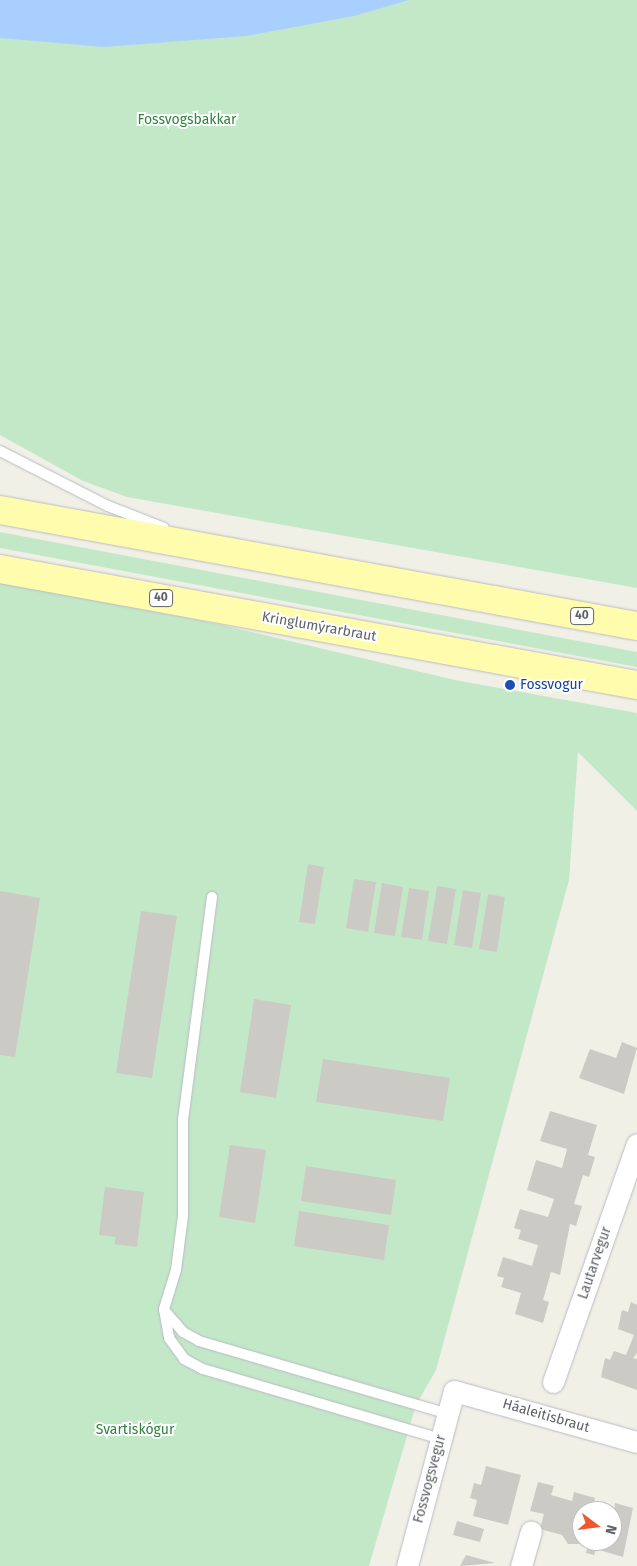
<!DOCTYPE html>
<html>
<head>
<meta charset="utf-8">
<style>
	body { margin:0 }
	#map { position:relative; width:637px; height:1566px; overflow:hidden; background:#f1f0e7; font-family:"Fira Sans",sans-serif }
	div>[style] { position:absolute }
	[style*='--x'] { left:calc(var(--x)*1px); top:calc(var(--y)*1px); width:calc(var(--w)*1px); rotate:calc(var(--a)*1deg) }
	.green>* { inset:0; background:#c3e8c8 }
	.water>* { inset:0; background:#a9cfff }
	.building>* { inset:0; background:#cccac4 }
	.roads { filter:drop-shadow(0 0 1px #b9bbc1) drop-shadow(0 0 1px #b9bbc1) }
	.lane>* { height:10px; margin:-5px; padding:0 5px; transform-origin:5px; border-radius:5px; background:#fff }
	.street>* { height:21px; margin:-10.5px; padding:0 10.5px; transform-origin:10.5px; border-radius:10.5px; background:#fff }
	.primary>* { height:28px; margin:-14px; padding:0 14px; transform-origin:14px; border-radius:14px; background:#fffcae }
	.dots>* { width:14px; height:14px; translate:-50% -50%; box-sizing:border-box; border:2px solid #fff; border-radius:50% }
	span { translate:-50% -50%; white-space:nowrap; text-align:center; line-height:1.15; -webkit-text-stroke:4px #fff; paint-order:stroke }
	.shield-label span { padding:1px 4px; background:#fff; border:1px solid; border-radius:4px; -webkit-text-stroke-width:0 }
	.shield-label { font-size:12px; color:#5e6168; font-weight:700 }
	.park-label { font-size:14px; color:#328240 }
	.street-label { font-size:14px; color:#5e6168 }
	.transit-label { font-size:14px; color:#164399 }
	.left { translate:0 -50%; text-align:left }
	.north { position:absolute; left:572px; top:1501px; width:50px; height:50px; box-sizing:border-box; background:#fff; border:1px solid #bfc0c3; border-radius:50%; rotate:105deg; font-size:14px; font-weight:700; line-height:20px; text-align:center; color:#5e6168 }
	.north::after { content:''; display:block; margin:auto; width:18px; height:22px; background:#ee5730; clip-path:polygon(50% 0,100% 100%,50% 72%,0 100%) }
</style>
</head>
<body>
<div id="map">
	<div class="green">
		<i style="clip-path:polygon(0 0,637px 0,637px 588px,127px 497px,83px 481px,0 435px)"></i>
		<i style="clip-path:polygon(0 532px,637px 652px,637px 667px,0 548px)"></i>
		<i style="clip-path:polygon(0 582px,218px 624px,455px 680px,637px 713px,637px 811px,578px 752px,569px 880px,436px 1370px,416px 1405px,369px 1566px,0 1566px)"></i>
	</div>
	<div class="water">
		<i style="clip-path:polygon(0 0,409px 0,354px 16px,246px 36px,104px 47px,0 38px)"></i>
	</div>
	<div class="building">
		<i style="clip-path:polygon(308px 864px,324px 867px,315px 924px,299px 922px)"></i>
		<i style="clip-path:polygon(354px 879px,376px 882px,368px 932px,346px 928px)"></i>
		<i style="clip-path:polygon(382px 883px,403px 887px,395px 936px,374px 933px)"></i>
		<i style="clip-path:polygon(437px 886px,456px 889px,447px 944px,428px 941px)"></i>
		<i style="clip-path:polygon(409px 888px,429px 891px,422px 940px,401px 937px)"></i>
		<i style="clip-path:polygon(463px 890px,481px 893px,472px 948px,454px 945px)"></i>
		<i style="clip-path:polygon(0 891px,40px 898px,15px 1057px,0 1055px)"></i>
		<i style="clip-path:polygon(488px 894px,505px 897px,497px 952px,479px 949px)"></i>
		<i style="clip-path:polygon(141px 911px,177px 916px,152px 1078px,116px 1073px)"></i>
		<i style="clip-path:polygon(254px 999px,291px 1005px,276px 1098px,240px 1092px)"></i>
		<i style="clip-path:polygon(622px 1042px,637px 1048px,624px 1094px,579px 1078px,590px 1049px,616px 1058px)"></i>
		<i style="clip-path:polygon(323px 1059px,450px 1078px,443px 1121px,316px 1102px)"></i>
		<i style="clip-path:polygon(550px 1111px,597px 1125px,588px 1155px,595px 1157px,589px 1177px,583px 1175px,574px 1204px,582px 1206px,576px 1226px,570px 1224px,560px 1275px,551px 1272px,543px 1300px,549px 1302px,543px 1323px,515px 1314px,521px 1293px,501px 1287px,504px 1278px,497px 1276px,503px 1257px,532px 1266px,538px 1245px,518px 1239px,521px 1230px,514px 1228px,520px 1209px,548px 1217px,554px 1199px,527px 1190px,536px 1160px,562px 1168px,567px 1149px,540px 1141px)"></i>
		<i style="clip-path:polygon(230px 1145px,266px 1150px,255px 1223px,219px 1217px)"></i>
		<i style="clip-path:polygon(306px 1166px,396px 1180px,391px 1215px,301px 1201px)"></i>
		<i style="clip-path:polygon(105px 1187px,144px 1192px,137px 1247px,114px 1244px,116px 1237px,99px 1235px)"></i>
		<i style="clip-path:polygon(299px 1211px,389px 1225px,384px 1260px,294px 1246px)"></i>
		<i style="clip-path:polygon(631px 1302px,637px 1305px,637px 1353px,633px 1358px,637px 1359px,637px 1390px,601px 1377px,605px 1358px,610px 1360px,614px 1351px,626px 1355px,634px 1335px,618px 1329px,622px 1310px,628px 1312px)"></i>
		<i style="clip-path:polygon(486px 1466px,521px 1475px,508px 1525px,473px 1516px,477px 1500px,470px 1498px,474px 1483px,481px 1485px)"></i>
		<i style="clip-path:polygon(538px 1482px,554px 1486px,551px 1495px,572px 1501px,574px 1492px,595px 1498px,593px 1508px,602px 1511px,582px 1511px,582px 1541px,612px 1541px,615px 1503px,633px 1508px,623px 1557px,596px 1549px,594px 1555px,586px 1553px,588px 1544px,568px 1544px,562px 1535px,540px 1529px,544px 1514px,530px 1511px)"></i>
		<i style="clip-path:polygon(457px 1521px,484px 1529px,480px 1542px,453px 1535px)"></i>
		<i style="clip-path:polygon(466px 1555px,495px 1563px,460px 1566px)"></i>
	</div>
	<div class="roads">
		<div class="lane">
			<i style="--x:0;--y:451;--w:121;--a:27"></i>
			<i style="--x:108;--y:506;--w:60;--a:21.4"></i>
			<i style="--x:212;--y:897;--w:224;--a:97.4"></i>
			<i style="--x:183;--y:1119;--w:97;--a:90"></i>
			<i style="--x:183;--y:1216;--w:54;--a:97.4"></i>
			<i style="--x:176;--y:1270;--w:41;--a:107.1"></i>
			<i style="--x:164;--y:1309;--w:29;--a:80"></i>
			<i style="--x:169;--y:1338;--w:26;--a:54"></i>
			<i style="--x:184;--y:1359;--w:21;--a:28"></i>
			<i style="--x:203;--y:1369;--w:248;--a:16.4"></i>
			<i style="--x:164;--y:1310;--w:29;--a:49"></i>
			<i style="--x:183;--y:1332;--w:18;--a:29"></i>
			<i style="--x:199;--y:1341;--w:259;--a:16.3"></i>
		</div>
		<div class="street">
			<i style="--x:553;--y:1382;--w:252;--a:-70.6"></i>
			<i style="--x:407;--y:1566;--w:181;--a:-75"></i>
			<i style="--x:454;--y:1391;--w:190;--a:15.6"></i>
			<i style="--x:521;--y:1566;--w:36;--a:-74"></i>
		</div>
		<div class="primary">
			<i style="--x:0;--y:510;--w:647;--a:10.32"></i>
			<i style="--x:0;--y:569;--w:647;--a:10.32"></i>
		</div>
	</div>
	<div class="dots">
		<i style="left:510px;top:685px;background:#1a4fb4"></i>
	</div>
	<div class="shield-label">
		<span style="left:161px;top:598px">40</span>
		<span style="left:582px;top:616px">40</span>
	</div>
	<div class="park-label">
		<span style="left:187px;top:120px">Fossvogsbakkar</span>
		<span style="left:135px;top:1430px">Svartiskógur</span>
	</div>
	<div class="street-label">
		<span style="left:319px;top:627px;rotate:10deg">Kringlumýrarbraut</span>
		<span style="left:595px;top:1263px;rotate:-71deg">Lautarvegur</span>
		<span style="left:546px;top:1416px;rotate:16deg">Háaleitisbraut</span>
		<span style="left:430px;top:1479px;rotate:-75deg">Fossvogsvegur</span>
	</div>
	<div class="transit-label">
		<span class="left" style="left:520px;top:685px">Fossvogur</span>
	</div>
	<div class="north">N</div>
</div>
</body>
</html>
